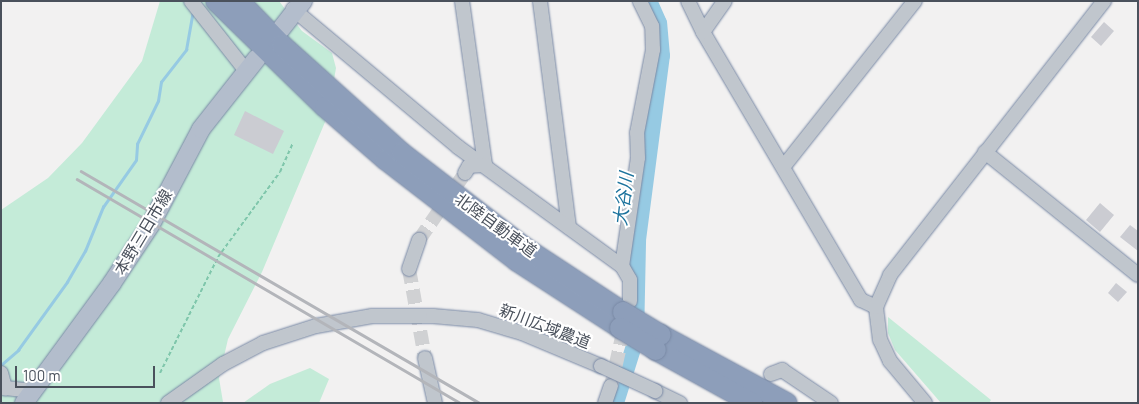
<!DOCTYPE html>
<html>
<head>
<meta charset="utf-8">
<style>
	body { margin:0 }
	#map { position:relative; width:1139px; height:404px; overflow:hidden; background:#f2f1f1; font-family:Barlow,"Noto Sans JP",sans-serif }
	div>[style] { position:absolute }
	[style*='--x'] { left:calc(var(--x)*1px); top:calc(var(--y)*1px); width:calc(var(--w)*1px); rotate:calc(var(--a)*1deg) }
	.green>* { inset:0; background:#c4ebd8 }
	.stream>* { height:2.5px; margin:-1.25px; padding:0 1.25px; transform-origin:1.25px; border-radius:1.25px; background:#96cae3 }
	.river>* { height:16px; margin:-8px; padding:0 8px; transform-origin:8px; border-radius:8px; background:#96cae3 }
	.building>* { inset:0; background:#cbccd2 }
	.minor-tunnel>* { height:14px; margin-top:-7px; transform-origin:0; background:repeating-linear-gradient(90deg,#d0d1d3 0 14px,transparent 0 21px) }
	.path>* { height:2px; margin-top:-1px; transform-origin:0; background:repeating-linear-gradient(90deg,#7fc6ab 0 4px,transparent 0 6.5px) }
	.roads { filter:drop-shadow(0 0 1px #7989a5) drop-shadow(0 0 1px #7989a5) }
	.minor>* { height:14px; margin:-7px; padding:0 7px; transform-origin:7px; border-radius:7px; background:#c0c6cd }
	.major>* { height:18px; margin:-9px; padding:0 9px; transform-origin:9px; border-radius:9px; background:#b3bdcc }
	.highway>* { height:20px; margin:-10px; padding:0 10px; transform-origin:10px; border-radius:10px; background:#8d9eba }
	.rail>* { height:2.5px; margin:-1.25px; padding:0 1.25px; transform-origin:1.25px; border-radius:1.25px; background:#b3b5ba }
	.bridges { filter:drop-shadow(0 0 1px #7989a5) drop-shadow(0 0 1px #7989a5) }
	.minor-bridge>* { height:14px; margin:-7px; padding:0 7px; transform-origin:7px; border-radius:7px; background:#c0c6cd }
	.highway-bridge>* { height:20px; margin:-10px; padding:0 10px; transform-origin:10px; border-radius:10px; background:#8d9eba }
	span { translate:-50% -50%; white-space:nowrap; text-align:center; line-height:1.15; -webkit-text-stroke:4px #fff; paint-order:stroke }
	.street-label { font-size:16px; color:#4a515c }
	.water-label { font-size:18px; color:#1c739d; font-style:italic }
	.frame { position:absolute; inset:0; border:2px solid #4a515c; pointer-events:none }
	.scale { position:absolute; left:15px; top:366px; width:140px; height:22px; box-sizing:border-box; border:2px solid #4a515c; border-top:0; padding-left:6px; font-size:15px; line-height:18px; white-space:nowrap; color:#4a515c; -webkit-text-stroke:4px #fff; paint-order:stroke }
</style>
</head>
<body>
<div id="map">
	<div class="green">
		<i style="clip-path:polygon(160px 1px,279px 1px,302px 31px,332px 53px,336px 68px,328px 115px,262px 272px,228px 339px,219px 378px,223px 402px,226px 403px,1px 403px,1px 210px,48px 178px,82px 143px,142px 61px)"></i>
		<i style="clip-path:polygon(888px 317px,991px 400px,989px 403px,941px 403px,895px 350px,888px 333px)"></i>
		<i style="clip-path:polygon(310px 368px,329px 379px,319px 403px,243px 403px,270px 384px)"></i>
	</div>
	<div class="stream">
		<i style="--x:1;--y:365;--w:23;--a:-41"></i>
		<i style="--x:18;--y:350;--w:84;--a:-54.2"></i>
		<i style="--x:67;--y:282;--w:36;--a:-60"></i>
		<i style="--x:85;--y:251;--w:48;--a:-67.8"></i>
		<i style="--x:103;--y:207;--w:57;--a:-54.9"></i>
		<i style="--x:136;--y:160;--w:16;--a:-86"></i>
		<i style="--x:137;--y:144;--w:48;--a:-64"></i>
		<i style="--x:158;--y:101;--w:19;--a:-81"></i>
		<i style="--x:161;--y:82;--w:41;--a:-52"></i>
		<i style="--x:186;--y:50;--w:40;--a:-80"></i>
	</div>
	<div class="river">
		<i style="--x:616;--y:403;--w:67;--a:-72.6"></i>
		<i style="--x:636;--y:339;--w:99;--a:-88.8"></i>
		<i style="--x:638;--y:240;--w:186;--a:-82.6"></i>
		<i style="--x:662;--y:56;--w:33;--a:-95"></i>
		<i style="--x:659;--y:23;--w:24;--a:-114"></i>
	</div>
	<div class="building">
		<i style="clip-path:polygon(1104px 22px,1114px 31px,1101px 46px,1091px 37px)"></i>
		<i style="clip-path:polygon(245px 111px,284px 131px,273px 154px,234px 135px)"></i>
		<i style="clip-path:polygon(1100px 203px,1114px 215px,1100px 232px,1086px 220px)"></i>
		<i style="clip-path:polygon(1130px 225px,1138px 231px,1138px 251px,1120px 237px)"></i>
		<i style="clip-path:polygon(1116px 283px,1127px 292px,1118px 302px,1108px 293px)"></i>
	</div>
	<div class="minor-tunnel">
		<i style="--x:419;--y:240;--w:81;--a:-55.5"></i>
		<i style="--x:409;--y:269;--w:90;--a:79.8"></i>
		<i style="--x:611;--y:386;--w:64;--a:-77.3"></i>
	</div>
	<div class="path">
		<i style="--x:160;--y:373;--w:130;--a:-63.4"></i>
		<i style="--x:218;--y:257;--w:105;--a:-53.9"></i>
		<i style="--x:280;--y:172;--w:32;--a:-66"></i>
	</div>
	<div class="roads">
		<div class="minor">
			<i style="--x:191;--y:1;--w:89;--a:51.8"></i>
			<i style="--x:462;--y:1;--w:166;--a:82"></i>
			<i style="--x:540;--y:1;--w:228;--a:82.7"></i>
			<i style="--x:688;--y:1;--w:34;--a:64"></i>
			<i style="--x:703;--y:32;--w:311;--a:59.5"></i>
			<i style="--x:861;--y:300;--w:17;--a:25"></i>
			<i style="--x:293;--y:9;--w:215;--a:39.9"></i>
			<i style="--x:458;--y:147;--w:203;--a:36"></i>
			<i style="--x:622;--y:266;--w:16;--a:60"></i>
			<i style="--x:630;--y:280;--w:21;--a:90"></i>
			<i style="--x:703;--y:32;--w:38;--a:-55"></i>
			<i style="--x:985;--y:152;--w:196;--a:38.8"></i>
			<i style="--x:784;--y:166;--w:211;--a:-51.6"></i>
			<i style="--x:465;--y:173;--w:8;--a:-60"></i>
			<i style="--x:469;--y:166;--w:16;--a:-4"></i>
			<i style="--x:622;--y:266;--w:109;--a:-81.6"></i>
			<i style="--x:638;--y:158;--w:25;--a:-92"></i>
			<i style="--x:637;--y:133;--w:85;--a:-79.1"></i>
			<i style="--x:653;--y:50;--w:24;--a:-92"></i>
			<i style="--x:652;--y:26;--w:28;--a:-116"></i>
			<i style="--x:409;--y:269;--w:31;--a:-71"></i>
			<i style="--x:425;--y:358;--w:46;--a:77.5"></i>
			<i style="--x:1;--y:373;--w:16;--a:75"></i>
			<i style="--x:5;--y:388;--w:29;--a:6"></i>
			<i style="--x:771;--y:374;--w:12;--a:-20"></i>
			<i style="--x:782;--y:370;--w:59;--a:34"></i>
			<i style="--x:655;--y:391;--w:28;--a:26"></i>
			<i style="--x:168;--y:403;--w:67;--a:-35.3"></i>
			<i style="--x:223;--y:364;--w:45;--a:-27.7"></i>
			<i style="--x:263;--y:343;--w:56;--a:-17.8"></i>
			<i style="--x:316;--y:326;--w:57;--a:-10.1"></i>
			<i style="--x:372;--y:316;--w:61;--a:0"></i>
			<i style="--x:433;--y:316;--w:45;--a:5.1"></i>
			<i style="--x:478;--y:320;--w:46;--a:16.5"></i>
			<i style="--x:522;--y:333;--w:86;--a:22.7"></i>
			<i style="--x:605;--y:403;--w:18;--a:-71"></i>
			<i style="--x:925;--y:403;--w:55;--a:-129.8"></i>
			<i style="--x:890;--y:361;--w:23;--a:-115"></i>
			<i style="--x:880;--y:340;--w:33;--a:-97"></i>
			<i style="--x:876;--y:307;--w:35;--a:-66"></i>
			<i style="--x:890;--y:275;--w:348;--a:-52"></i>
		</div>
		<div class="major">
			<i style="--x:281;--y:29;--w:36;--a:-52"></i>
			<i style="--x:24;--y:403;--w:149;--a:-53.7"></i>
			<i style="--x:112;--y:283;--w:71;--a:-56.5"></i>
			<i style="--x:151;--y:224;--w:107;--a:-62.2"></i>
			<i style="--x:201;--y:129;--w:90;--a:-51.7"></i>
		</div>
		<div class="highway">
			<i style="--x:216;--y:1;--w:152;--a:44.2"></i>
			<i style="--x:325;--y:107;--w:81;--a:41"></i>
			<i style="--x:386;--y:160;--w:165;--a:37.6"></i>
			<i style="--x:517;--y:261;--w:123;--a:33"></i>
			<i style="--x:239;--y:1;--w:62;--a:45.7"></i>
			<i style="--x:282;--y:45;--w:161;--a:42"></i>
			<i style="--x:402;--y:153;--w:154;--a:37.6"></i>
			<i style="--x:524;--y:247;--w:118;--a:33.3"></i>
			<i style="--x:661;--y:335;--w:143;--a:28.4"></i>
			<i style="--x:656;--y:350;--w:110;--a:28.9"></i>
		</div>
	</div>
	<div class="rail">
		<i style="--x:81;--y:171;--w:461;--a:30.2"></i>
		<i style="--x:77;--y:179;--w:445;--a:30.3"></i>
	</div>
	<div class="bridges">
		<div class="minor-bridge">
			<i style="--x:601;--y:366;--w:60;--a:24.8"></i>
		</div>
		<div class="highway-bridge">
			<i style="--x:623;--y:312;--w:44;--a:31.2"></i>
			<i style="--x:620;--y:328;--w:42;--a:31.4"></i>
		</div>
	</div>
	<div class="street-label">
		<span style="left:496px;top:225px;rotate:36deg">北陸自動車道</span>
		<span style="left:143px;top:232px;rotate:-59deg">本野三日市線</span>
		<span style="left:545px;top:326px;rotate:21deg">新川広域農道</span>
	</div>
	<div class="water-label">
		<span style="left:623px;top:199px;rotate:-83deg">大谷川</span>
	</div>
	<div class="frame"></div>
	<div class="scale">100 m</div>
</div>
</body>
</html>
